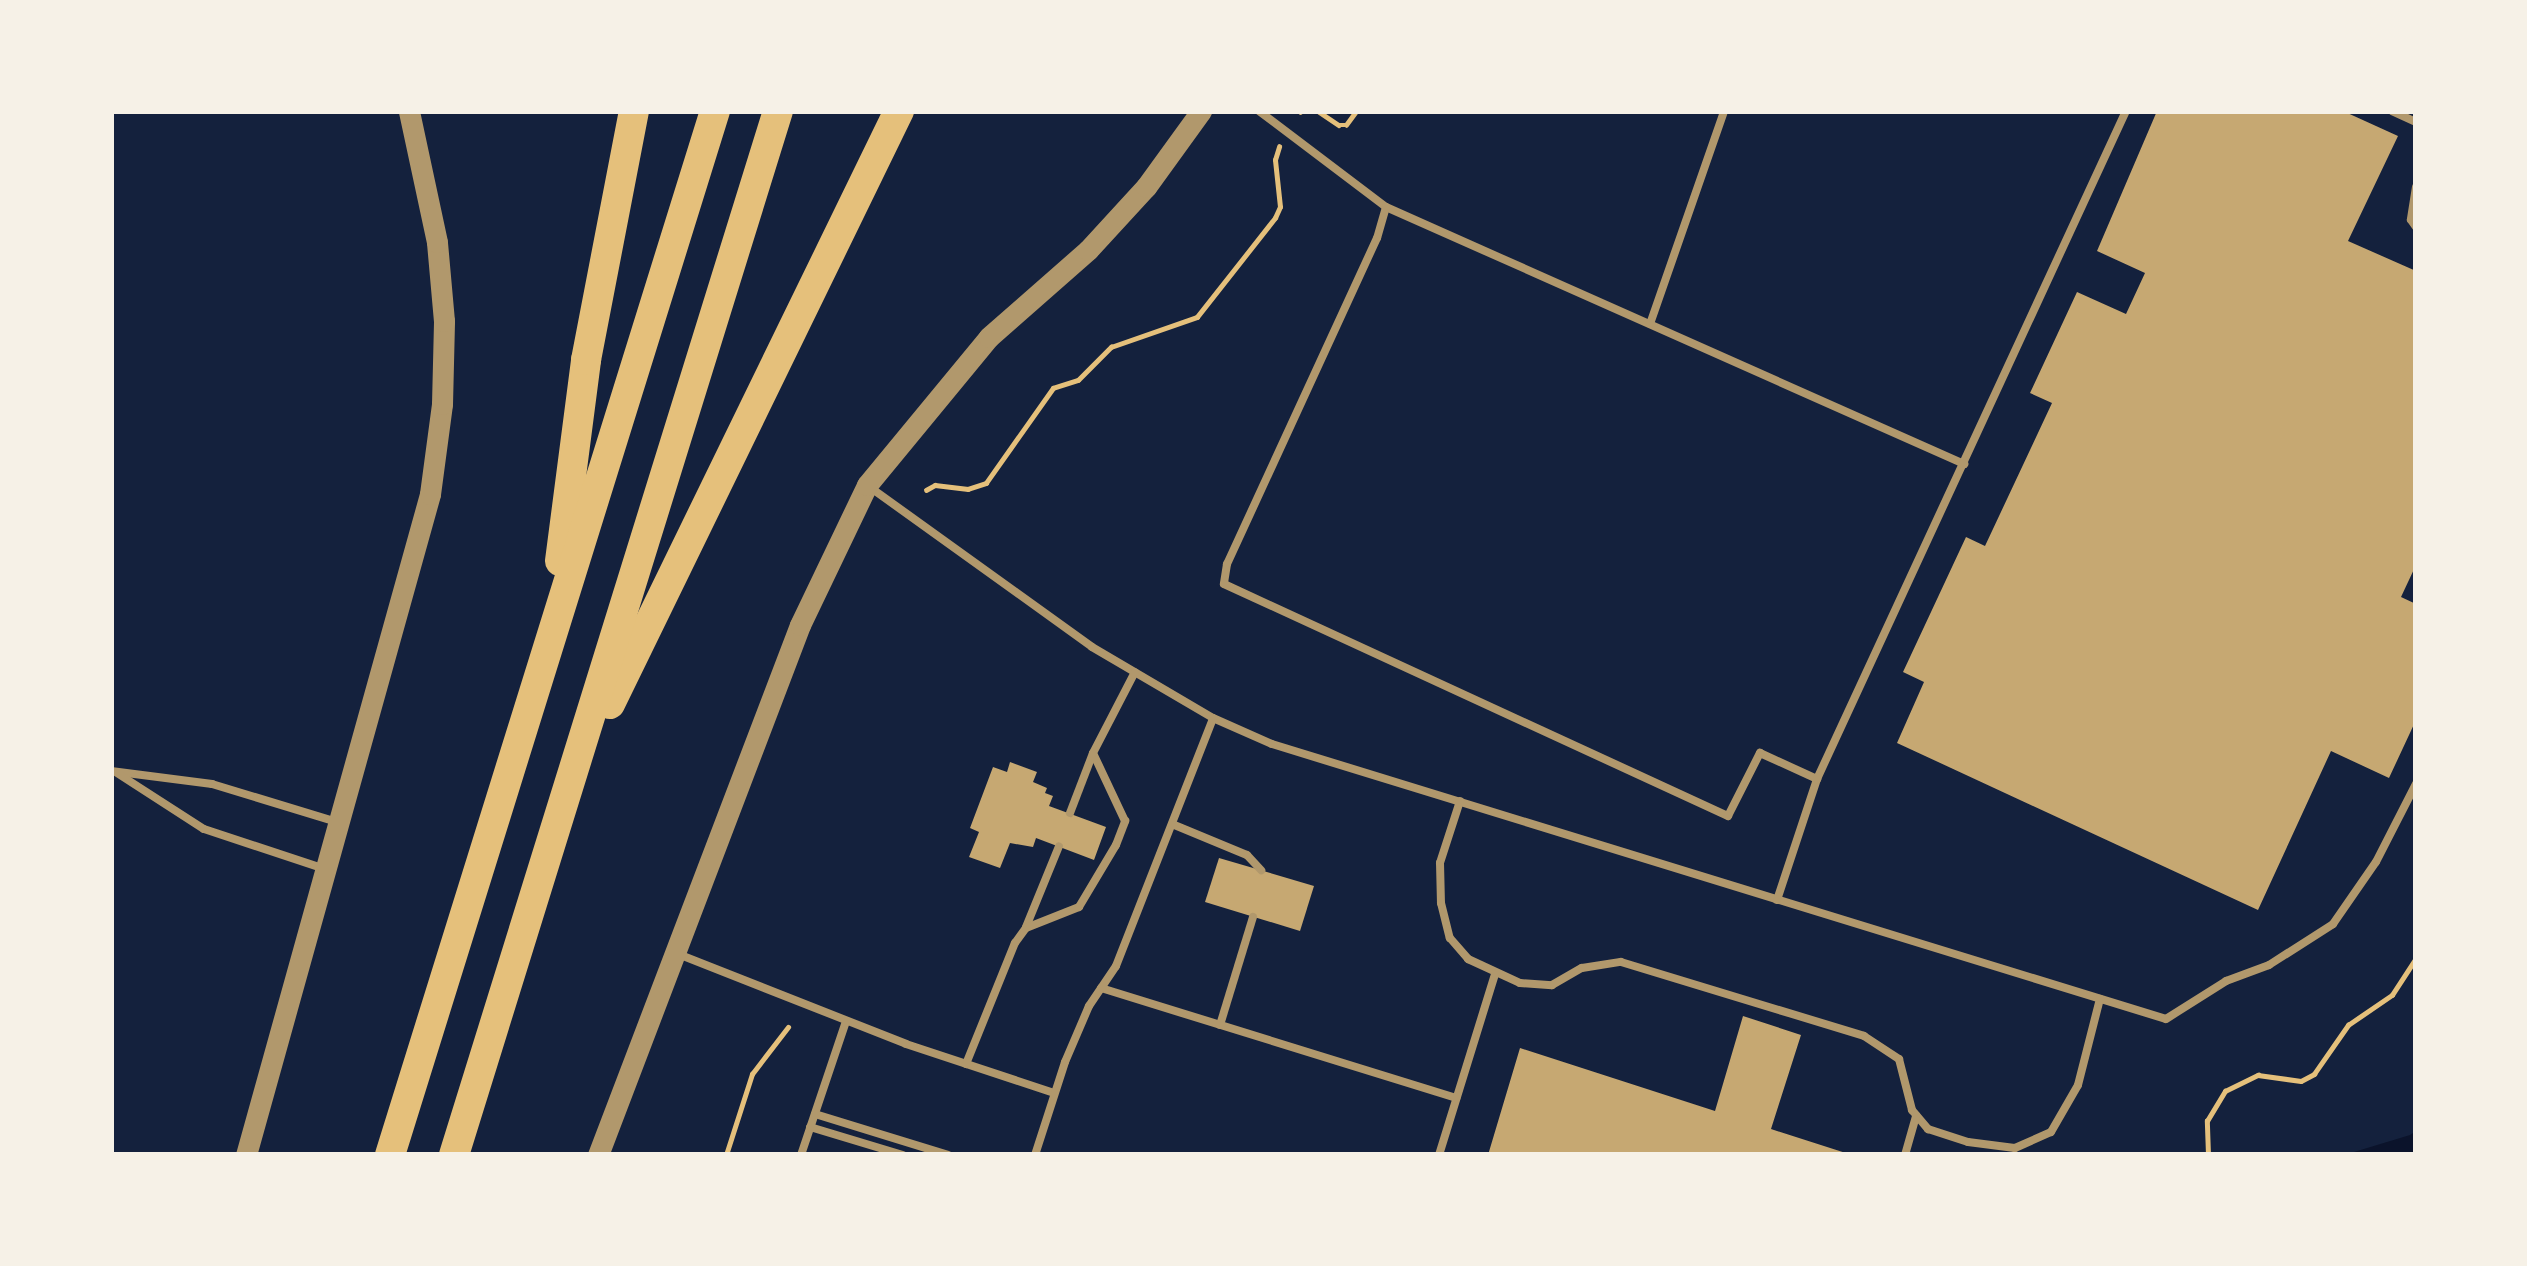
<!DOCTYPE html>
<html>
<head>
<meta charset="utf-8">
<style>
	body { margin:0 }
	#map { position:relative; width:2527px; height:1266px; overflow:hidden; background:#14213d; font-family:"Sofia Sans Condensed",sans-serif }
	div>[style] { position:absolute }
	[style*='--x'] { left:calc(var(--x)*1px); top:calc(var(--y)*1px); width:calc(var(--w)*1px); rotate:calc(var(--a)*1deg) }
	.water>* { inset:0; background:#0b132b }
	.building>* { inset:0; background:#c6a872 }
	.path>* { height:4.5px; margin:-2.25px; padding:0 2.25px; transform-origin:2.25px; border-radius:2.25px; background:#e5c07b }
	.service>* { height:8px; margin:-4px; padding:0 4px; transform-origin:4px; border-radius:4px; background:#b1986c }
	.tertiary>* { height:21px; margin:-10.5px; padding:0 10.5px; transform-origin:10.5px; border-radius:10.5px; background:#b1986c }
	.motorway>* { height:30px; margin:-15px; padding:0 15px; transform-origin:15px; border-radius:15px; background:#e5c07b }
	span { translate:-50% -50%; white-space:nowrap; text-align:center; line-height:1.15; -webkit-text-stroke:9px #f6f1e7; paint-order:stroke }
	.frame { position:absolute; inset:0; border:114px solid #f6f1e7; pointer-events:none }
</style>
</head>
<body>
<div id="map">
	<div class="water">
		<i style="clip-path:polygon(2416px 1131px,2416px 1155px,2344px 1155px,2410px 1135px)"></i>
	</div>
	<div class="building">
		<i style="clip-path:polygon(2157px 111px,2343px 111px,2398px 136px,2348px 241px,2416px 271px,2416px 565px,2401px 597px,2416px 604px,2416px 720px,2389px 778px,2331px 751px,2258px 910px,1897px 743px,1924px 682px,1903px 672px,1966px 537px,1985px 546px,2052px 403px,2030px 393px,2077px 292px,2126px 314px,2145px 273px,2097px 251px)"></i>
		<i style="clip-path:polygon(1010px 762px,1037px 772px,1033px 782px,1047px 788px,1045px 793px,1053px 796px,1049px 806px,1106px 827px,1094px 860px,1036px 838px,1033px 847px,1010px 843px,1000px 868px,969px 857px,979px 832px,970px 828px,993px 767px,1007px 772px)"></i>
		<i style="clip-path:polygon(1219px 858px,1314px 886px,1300px 931px,1205px 902px)"></i>
		<i style="clip-path:polygon(1743px 1016px,1801px 1035px,1771px 1129px,1852px 1155px,1488px 1155px,1520px 1048px,1715px 1111px)"></i>
	</div>
	<div class="path">
		<i style="--x:1318;--y:111;--w:25;--a:34"></i>
		<i style="--x:1339;--y:125;--w:7;--a:0"></i>
		<i style="--x:1346;--y:125;--w:17;--a:-54"></i>
		<i style="--x:1300;--y:112;--w:1;--a:-45"></i>
		<i style="--x:926;--y:490;--w:10;--a:-29"></i>
		<i style="--x:935;--y:485;--w:33;--a:7"></i>
		<i style="--x:968;--y:489;--w:19;--a:-18"></i>
		<i style="--x:986;--y:483;--w:116;--a:-54.8"></i>
		<i style="--x:1053;--y:388;--w:26;--a:-18"></i>
		<i style="--x:1078;--y:380;--w:47;--a:-45"></i>
		<i style="--x:1111;--y:347;--w:91;--a:-19.2"></i>
		<i style="--x:1197;--y:317;--w:126;--a:-51.8"></i>
		<i style="--x:1275;--y:218;--w:12;--a:-66"></i>
		<i style="--x:1280;--y:207;--w:47;--a:-96.1"></i>
		<i style="--x:1275;--y:160;--w:14;--a:-73"></i>
		<i style="--x:726;--y:1155;--w:85;--a:-72.2"></i>
		<i style="--x:752;--y:1074;--w:59;--a:-52.5"></i>
		<i style="--x:2208;--y:1155;--w:34;--a:-92"></i>
		<i style="--x:2207;--y:1121;--w:35;--a:-59"></i>
		<i style="--x:2225;--y:1091;--w:37;--a:-26"></i>
		<i style="--x:2258;--y:1075;--w:43;--a:7.9"></i>
		<i style="--x:2301;--y:1081;--w:15;--a:-28"></i>
		<i style="--x:2314;--y:1074;--w:60;--a:-55.2"></i>
		<i style="--x:2348;--y:1025;--w:53;--a:-34.3"></i>
		<i style="--x:2392;--y:995;--w:44;--a:-57"></i>
	</div>
	<div class="service">
		<i style="--x:1259;--y:111;--w:159;--a:37.1"></i>
		<i style="--x:1386;--y:207;--w:633;--a:23.97"></i>
		<i style="--x:2392;--y:111;--w:26;--a:25"></i>
		<i style="--x:2416;--y:187;--w:33;--a:99"></i>
		<i style="--x:2411;--y:220;--w:9;--a:54"></i>
		<i style="--x:1386;--y:207;--w:32;--a:106"></i>
		<i style="--x:1377;--y:238;--w:359;--a:114.7"></i>
		<i style="--x:1227;--y:564;--w:20;--a:99"></i>
		<i style="--x:1224;--y:584;--w:555;--a:24.72"></i>
		<i style="--x:1728;--y:816;--w:71;--a:-63.1"></i>
		<i style="--x:1760;--y:753;--w:63;--a:24.5"></i>
		<i style="--x:1650;--y:324;--w:225;--a:-70.8"></i>
		<i style="--x:871;--y:488;--w:272;--a:35.7"></i>
		<i style="--x:1092;--y:647;--w:140;--a:30.4"></i>
		<i style="--x:1213;--y:718;--w:64;--a:23.8"></i>
		<i style="--x:1272;--y:744;--w:935;--a:17.1"></i>
		<i style="--x:2166;--y:1019;--w:71;--a:-32.3"></i>
		<i style="--x:2226;--y:981;--w:46;--a:-20.4"></i>
		<i style="--x:2269;--y:965;--w:76;--a:-32.6"></i>
		<i style="--x:2333;--y:924;--w:75;--a:-55.3"></i>
		<i style="--x:2376;--y:862;--w:88;--a:-62.9"></i>
		<i style="--x:111;--y:771;--w:102;--a:7.3"></i>
		<i style="--x:212;--y:784;--w:131;--a:16.9"></i>
		<i style="--x:117;--y:773;--w:103;--a:32.8"></i>
		<i style="--x:204;--y:829;--w:127;--a:18.3"></i>
		<i style="--x:1460;--y:801;--w:65;--a:107.9"></i>
		<i style="--x:1440;--y:863;--w:40;--a:88.6"></i>
		<i style="--x:1441;--y:903;--w:36;--a:76"></i>
		<i style="--x:1450;--y:938;--w:28;--a:49"></i>
		<i style="--x:1468;--y:959;--w:57;--a:24.8"></i>
		<i style="--x:1520;--y:983;--w:32;--a:4"></i>
		<i style="--x:1552;--y:985;--w:34;--a:-30"></i>
		<i style="--x:1582;--y:968;--w:39;--a:-9"></i>
		<i style="--x:1621;--y:962;--w:254;--a:16.9"></i>
		<i style="--x:1864;--y:1036;--w:42;--a:33.3"></i>
		<i style="--x:1899;--y:1059;--w:53;--a:75.7"></i>
		<i style="--x:1912;--y:1110;--w:25;--a:50"></i>
		<i style="--x:1928;--y:1129;--w:42;--a:18"></i>
		<i style="--x:1968;--y:1142;--w:47;--a:7.3"></i>
		<i style="--x:2015;--y:1148;--w:39;--a:-24"></i>
		<i style="--x:2051;--y:1132;--w:54;--a:-60.1"></i>
		<i style="--x:2078;--y:1085;--w:89;--a:-75.7"></i>
		<i style="--x:1070;--y:813;--w:64;--a:-69"></i>
		<i style="--x:1172;--y:824;--w:81;--a:22.5"></i>
		<i style="--x:1247;--y:855;--w:21;--a:47"></i>
		<i style="--x:1777;--y:900;--w:127;--a:-71.7"></i>
		<i style="--x:1817;--y:779;--w:736;--a:-65.18"></i>
		<i style="--x:1026;--y:927;--w:87;--a:-67.8"></i>
		<i style="--x:678;--y:954;--w:245;--a:21.5"></i>
		<i style="--x:906;--y:1044;--w:156;--a:18.3"></i>
		<i style="--x:1101;--y:988;--w:372;--a:17.2"></i>
		<i style="--x:1220;--y:1025;--w:113;--a:-73"></i>
		<i style="--x:966;--y:1064;--w:131;--a:-68"></i>
		<i style="--x:1015;--y:943;--w:19;--a:-54"></i>
		<i style="--x:1026;--y:928;--w:57;--a:-21.6"></i>
		<i style="--x:1079;--y:907;--w:72;--a:-59.2"></i>
		<i style="--x:1116;--y:845;--w:26;--a:-69"></i>
		<i style="--x:1125;--y:821;--w:75;--a:-115.2"></i>
		<i style="--x:1093;--y:753;--w:91;--a:-62.6"></i>
		<i style="--x:815;--y:1114;--w:139;--a:17.1"></i>
		<i style="--x:810;--y:1127;--w:97;--a:16.8"></i>
		<i style="--x:801;--y:1155;--w:141;--a:-71.4"></i>
		<i style="--x:1035;--y:1155;--w:98;--a:-72.1"></i>
		<i style="--x:1065;--y:1062;--w:61;--a:-66.8"></i>
		<i style="--x:1089;--y:1006;--w:48;--a:-56"></i>
		<i style="--x:1116;--y:966;--w:266;--a:-68.6"></i>
		<i style="--x:1439;--y:1155;--w:189;--a:-72.8"></i>
		<i style="--x:1905;--y:1155;--w:41;--a:-74.2"></i>
	</div>
	<div class="tertiary">
		<i style="--x:246;--y:1155;--w:686;--a:-74.44"></i>
		<i style="--x:430;--y:494;--w:91;--a:-82.4"></i>
		<i style="--x:442;--y:404;--w:83;--a:-88.6"></i>
		<i style="--x:444;--y:321;--w:79;--a:-95.1"></i>
		<i style="--x:437;--y:242;--w:134;--a:-102.1"></i>
		<i style="--x:598;--y:1155;--w:567;--a:-69.14"></i>
		<i style="--x:800;--y:625;--w:155;--a:-64.4"></i>
		<i style="--x:867;--y:485;--w:192;--a:-50.5"></i>
		<i style="--x:989;--y:337;--w:132;--a:-41.3"></i>
		<i style="--x:1088;--y:250;--w:86;--a:-47.4"></i>
		<i style="--x:1146;--y:187;--w:94;--a:-54.1"></i>
	</div>
	<div class="motorway">
		<i style="--x:560;--y:561;--w:203;--a:-82.6"></i>
		<i style="--x:586;--y:360;--w:254;--a:-79.1"></i>
		<i style="--x:610;--y:704;--w:660;--a:-64.02"></i>
		<i style="--x:390;--y:1155;--w:1093;--a:-72.71"></i>
		<i style="--x:454;--y:1155;--w:1093;--a:-72.76"></i>
	</div>
	<div class="frame"></div>
</div>
</body>
</html>
